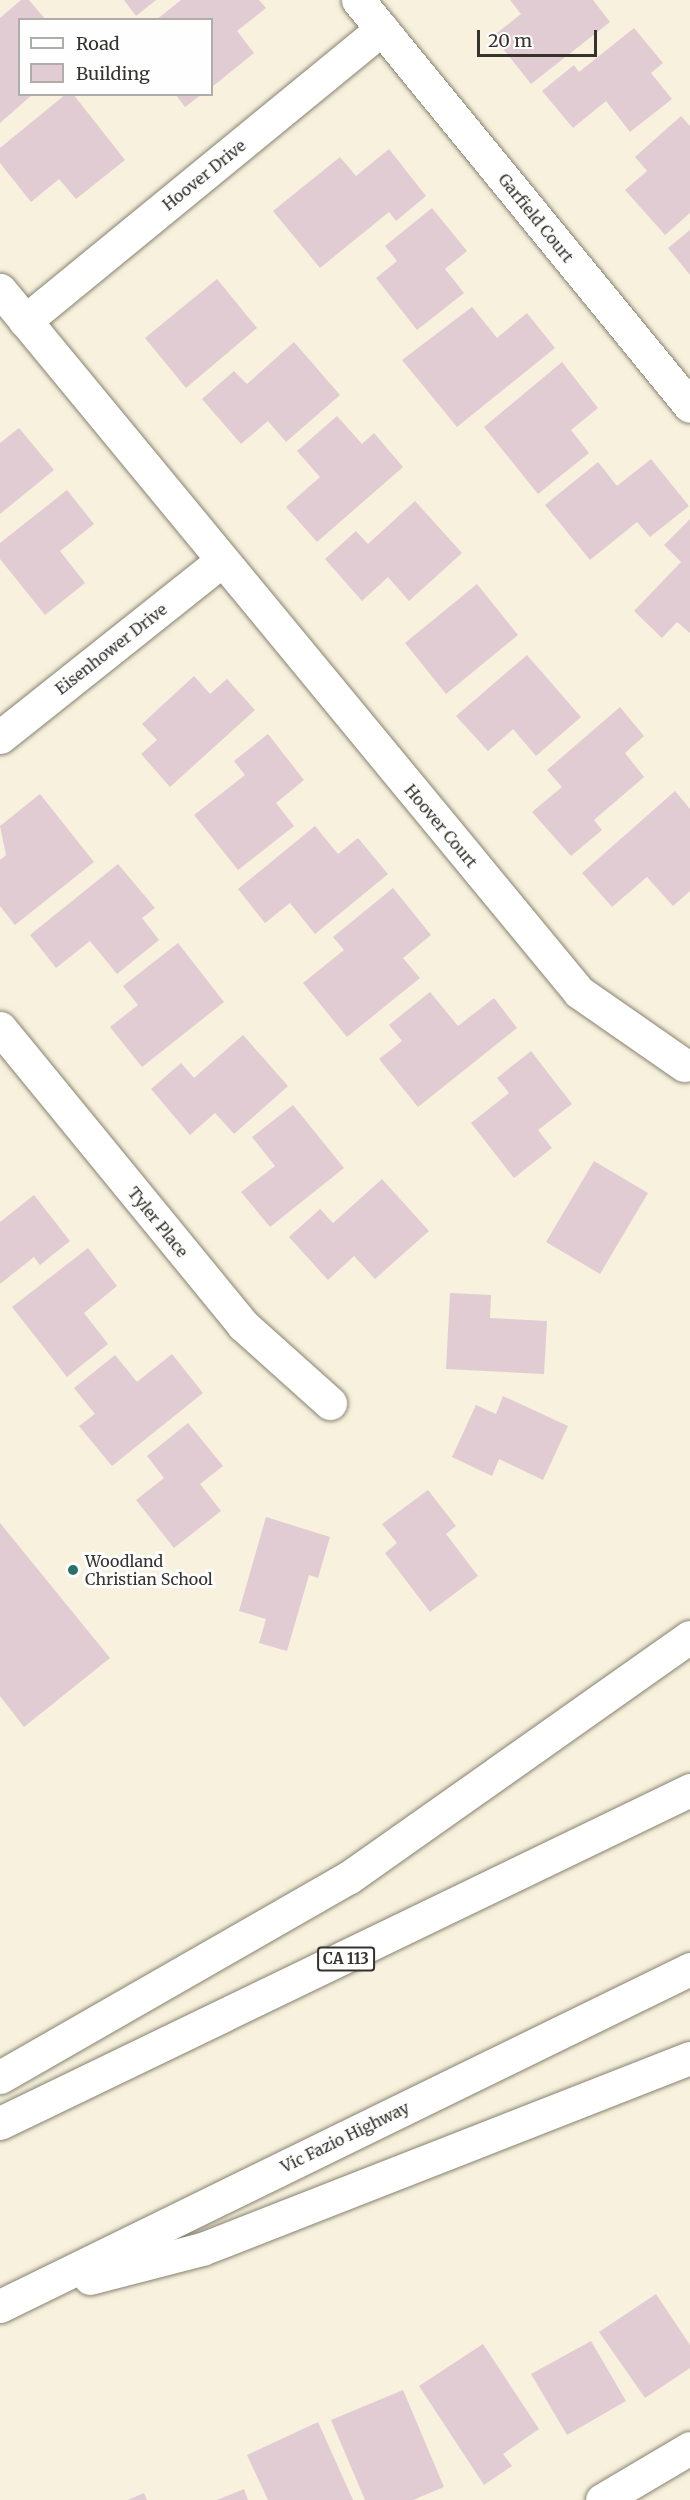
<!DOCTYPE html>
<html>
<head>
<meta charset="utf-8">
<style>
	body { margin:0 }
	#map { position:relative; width:690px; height:2500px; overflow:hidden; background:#f7f1dd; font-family:Merriweather,serif }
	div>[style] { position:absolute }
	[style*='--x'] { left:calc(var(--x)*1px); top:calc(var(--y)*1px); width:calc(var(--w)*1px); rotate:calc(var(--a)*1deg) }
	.building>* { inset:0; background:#e2ccd4 }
	.roads { filter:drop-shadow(0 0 2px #878270) drop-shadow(0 0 2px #878270) }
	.minor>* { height:33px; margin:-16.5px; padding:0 16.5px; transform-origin:16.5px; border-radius:16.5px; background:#fff }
	.motorway>* { height:33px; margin:-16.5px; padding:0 16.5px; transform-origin:16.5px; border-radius:16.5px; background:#fff }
	.dots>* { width:16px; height:16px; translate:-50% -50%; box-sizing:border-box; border:3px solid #fefefe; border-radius:50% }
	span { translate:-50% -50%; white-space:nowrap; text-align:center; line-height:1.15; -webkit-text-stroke:6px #fefefe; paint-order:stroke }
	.shield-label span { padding:2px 4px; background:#fefefe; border:2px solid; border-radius:4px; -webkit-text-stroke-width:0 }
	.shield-label { font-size:15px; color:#35332b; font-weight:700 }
	.street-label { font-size:16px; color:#35332b }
	.poi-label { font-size:16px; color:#35332b }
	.left { translate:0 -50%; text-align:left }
	.legend { position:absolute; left:18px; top:18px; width:195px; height:78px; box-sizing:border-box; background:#fefefe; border:2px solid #aeadaa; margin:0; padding:8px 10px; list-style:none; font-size:18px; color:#35332b }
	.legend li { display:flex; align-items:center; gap:12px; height:30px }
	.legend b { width:30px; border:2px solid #aeadaa }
	.scale { position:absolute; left:477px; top:30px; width:120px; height:27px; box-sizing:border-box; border:3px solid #35332b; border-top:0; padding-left:8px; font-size:18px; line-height:21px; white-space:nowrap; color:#35332b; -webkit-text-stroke:4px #fefefe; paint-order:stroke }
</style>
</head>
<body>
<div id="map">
	<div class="building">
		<i style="clip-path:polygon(21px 0,29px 0,46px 20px,20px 20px,20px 94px,33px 94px,0 123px,0 18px)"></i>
		<i style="clip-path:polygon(124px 0,156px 0,136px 16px)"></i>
		<i style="clip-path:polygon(181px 0,259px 0,266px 8px,237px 31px,254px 53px,212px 87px,212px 20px,156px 20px)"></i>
		<i style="clip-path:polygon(510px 0,593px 0,610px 22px,531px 84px,493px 36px,521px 14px)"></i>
		<i style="clip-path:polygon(634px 28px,663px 63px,651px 73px,672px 99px,630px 132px,606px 101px,573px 128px,542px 91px,574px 65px,579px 72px)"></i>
		<i style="clip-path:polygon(66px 94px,73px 94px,125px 160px,76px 199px,59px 179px,31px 202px,0 163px,0 148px)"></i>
		<i style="clip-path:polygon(175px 94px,202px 94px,185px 107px)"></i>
		<i style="clip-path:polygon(681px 116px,690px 126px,690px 213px,665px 235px,625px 190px,647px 171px,635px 157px)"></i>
		<i style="clip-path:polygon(389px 149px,426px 196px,396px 221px,389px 212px,320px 268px,273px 211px,340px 157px,356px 176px)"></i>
		<i style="clip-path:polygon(432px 208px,467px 251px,445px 269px,464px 293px,417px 330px,376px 278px,397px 261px,385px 246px)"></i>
		<i style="clip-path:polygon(690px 230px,690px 275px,668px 248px)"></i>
		<i style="clip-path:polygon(217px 279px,257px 328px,186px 388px,145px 338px)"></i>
		<i style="clip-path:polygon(472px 307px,497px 338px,527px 313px,555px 348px,457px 427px,402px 360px)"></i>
		<i style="clip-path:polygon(294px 342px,340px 395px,286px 442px,268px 421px,241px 444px,202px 399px,234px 371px,247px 384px)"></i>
		<i style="clip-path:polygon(562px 362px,598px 408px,571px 430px,589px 453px,538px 494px,484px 427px)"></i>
		<i style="clip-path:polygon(337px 416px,362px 444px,374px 433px,403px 467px,317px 542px,286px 507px,320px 477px,297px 451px)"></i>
		<i style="clip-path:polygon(19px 428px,54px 470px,0 514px,0 443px)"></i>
		<i style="clip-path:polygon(651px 459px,689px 506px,650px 537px,637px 522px,590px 560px,545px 505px,598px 462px,617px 486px)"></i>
		<i style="clip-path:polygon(67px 490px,94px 524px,60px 551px,85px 583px,45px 615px,0 559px,0 543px)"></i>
		<i style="clip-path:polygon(415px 501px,462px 553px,409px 601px,388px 577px,362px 601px,325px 559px,356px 531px,368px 544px)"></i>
		<i style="clip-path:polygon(690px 519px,690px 633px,677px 622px,662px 638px,634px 611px,681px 562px,664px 545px)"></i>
		<i style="clip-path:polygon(477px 584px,518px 635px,446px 694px,405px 643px)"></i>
		<i style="clip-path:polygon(527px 655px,581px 717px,536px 756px,513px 729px,488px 751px,456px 716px)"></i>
		<i style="clip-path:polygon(194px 676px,210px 694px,227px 679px,255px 710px,170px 787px,141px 754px,157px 740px,142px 724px)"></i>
		<i style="clip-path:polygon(620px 707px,644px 736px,625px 753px,644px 777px,594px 820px,602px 830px,571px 856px,532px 812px,562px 787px,547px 770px)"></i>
		<i style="clip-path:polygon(268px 734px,304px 780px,276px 803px,294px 826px,238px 870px,194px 815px,245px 775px,234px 761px)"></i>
		<i style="clip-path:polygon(675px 791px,690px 809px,690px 891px,673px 906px,647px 877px,612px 907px,582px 873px)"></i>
		<i style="clip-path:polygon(40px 794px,94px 862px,15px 925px,0 906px,0 860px,6px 855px,0 826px)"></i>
		<i style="clip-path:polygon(315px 826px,338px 854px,358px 838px,388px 874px,315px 934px,290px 903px,265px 923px,238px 889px)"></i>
		<i style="clip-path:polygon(118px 864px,155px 908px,142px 918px,159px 940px,117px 974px,90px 941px,56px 968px,30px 935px)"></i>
		<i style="clip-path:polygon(393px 888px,431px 935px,403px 958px,420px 978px,347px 1037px,303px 983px,344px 950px,333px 937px)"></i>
		<i style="clip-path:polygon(178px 943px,224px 1002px,142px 1067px,110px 1027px,138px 1005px,123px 986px)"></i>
		<i style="clip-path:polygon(430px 992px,458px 1026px,494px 998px,517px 1028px,418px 1107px,379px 1059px,402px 1041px,389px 1025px)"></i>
		<i style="clip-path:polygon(243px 1035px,288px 1086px,234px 1134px,215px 1113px,190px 1135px,151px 1089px,181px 1063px,194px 1078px)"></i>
		<i style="clip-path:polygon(531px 1051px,572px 1104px,538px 1130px,552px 1148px,514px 1178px,471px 1123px,509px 1093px,497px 1078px)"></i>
		<i style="clip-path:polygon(293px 1105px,344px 1168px,270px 1227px,241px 1192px,275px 1166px,252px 1137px)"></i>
		<i style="clip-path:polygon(594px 1161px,648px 1193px,600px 1274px,546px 1242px)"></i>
		<i style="clip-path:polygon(382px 1179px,429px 1231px,375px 1279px,354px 1256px,328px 1280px,289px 1237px,320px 1209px,333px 1223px)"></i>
		<i style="clip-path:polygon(34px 1195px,70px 1241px,40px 1265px,34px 1257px,0 1284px,0 1222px)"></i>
		<i style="clip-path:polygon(88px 1248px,117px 1286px,84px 1313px,108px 1344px,67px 1377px,12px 1307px)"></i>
		<i style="clip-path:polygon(450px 1293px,491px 1295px,490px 1318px,547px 1321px,544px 1374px,446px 1369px)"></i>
		<i style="clip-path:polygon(172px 1354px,203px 1393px,112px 1466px,79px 1426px,95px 1414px,74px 1388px,115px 1355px,137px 1382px)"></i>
		<i style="clip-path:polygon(503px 1396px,568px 1426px,543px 1480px,499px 1459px,492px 1476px,452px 1457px,476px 1405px,496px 1414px)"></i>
		<i style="clip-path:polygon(188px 1423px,223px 1466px,200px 1484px,221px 1511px,174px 1548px,136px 1500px,164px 1478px,147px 1456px)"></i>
		<i style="clip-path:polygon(428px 1490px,456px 1526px,446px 1534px,478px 1576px,430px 1612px,385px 1553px,397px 1543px,382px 1524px)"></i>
		<i style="clip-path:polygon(266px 1517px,330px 1537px,318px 1578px,309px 1575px,287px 1651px,259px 1643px,266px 1619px,239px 1611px)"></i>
		<i style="clip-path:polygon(0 1523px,110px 1658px,24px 1727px,0 1696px)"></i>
		<i style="clip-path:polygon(656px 2294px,690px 2345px,690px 2368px,645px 2398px,599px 2332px)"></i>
		<i style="clip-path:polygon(591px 2341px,626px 2401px,567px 2435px,531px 2374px)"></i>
		<i style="clip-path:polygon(483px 2344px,539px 2429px,503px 2454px,512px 2466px,484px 2485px,419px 2386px)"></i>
		<i style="clip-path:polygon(403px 2390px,444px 2487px,413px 2500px,365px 2500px,331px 2420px)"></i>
		<i style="clip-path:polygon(318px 2422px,353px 2500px,268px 2500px,247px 2455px)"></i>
		<i style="clip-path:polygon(244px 2489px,248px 2500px,217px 2500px)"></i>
		<i style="clip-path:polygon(144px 2493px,147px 2500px,128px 2500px)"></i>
	</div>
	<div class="roads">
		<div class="minor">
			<i style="--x:358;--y:0;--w:524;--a:50.73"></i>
			<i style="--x:0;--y:290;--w:910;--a:50.48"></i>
			<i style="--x:579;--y:992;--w:128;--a:34.8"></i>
			<i style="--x:25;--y:321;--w:461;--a:-39.3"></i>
			<i style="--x:0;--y:737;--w:283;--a:-38.5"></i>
			<i style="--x:0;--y:1028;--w:384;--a:50.7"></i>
			<i style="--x:243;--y:1325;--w:117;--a:41.9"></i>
			<i style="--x:602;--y:2500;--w:102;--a:-30.6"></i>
		</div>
		<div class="motorway">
			<i style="--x:0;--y:2077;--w:401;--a:-29.8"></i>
			<i style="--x:348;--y:1878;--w:418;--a:-35.2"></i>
			<i style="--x:0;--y:2123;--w:766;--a:-25.76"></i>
			<i style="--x:90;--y:2278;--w:116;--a:-14.5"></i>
			<i style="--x:202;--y:2249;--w:524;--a:-21.38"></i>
			<i style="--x:0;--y:2306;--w:768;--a:-26.03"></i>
		</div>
	</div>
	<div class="dots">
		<i style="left:73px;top:1570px;background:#2b7166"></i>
	</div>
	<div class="shield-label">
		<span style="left:346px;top:1959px">CA 113</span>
	</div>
	<div class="street-label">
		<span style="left:204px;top:175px;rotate:-39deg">Hoover Drive</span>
		<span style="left:536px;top:218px;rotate:51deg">Garfield Court</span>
		<span style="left:111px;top:649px;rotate:-38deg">Eisenhower Drive</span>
		<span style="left:441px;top:826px;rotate:50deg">Hoover Court</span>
		<span style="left:158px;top:1222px;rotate:51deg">Tyler Place</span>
		<span style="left:345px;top:2137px;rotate:-26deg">Vic Fazio Highway</span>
	</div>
	<div class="poi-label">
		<span class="left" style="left:85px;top:1570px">Woodland<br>Christian School</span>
	</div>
	<ul class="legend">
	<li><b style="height:8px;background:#fff"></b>Road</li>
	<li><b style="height:16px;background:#e2ccd4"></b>Building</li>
	</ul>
	<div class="scale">20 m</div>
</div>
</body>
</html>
